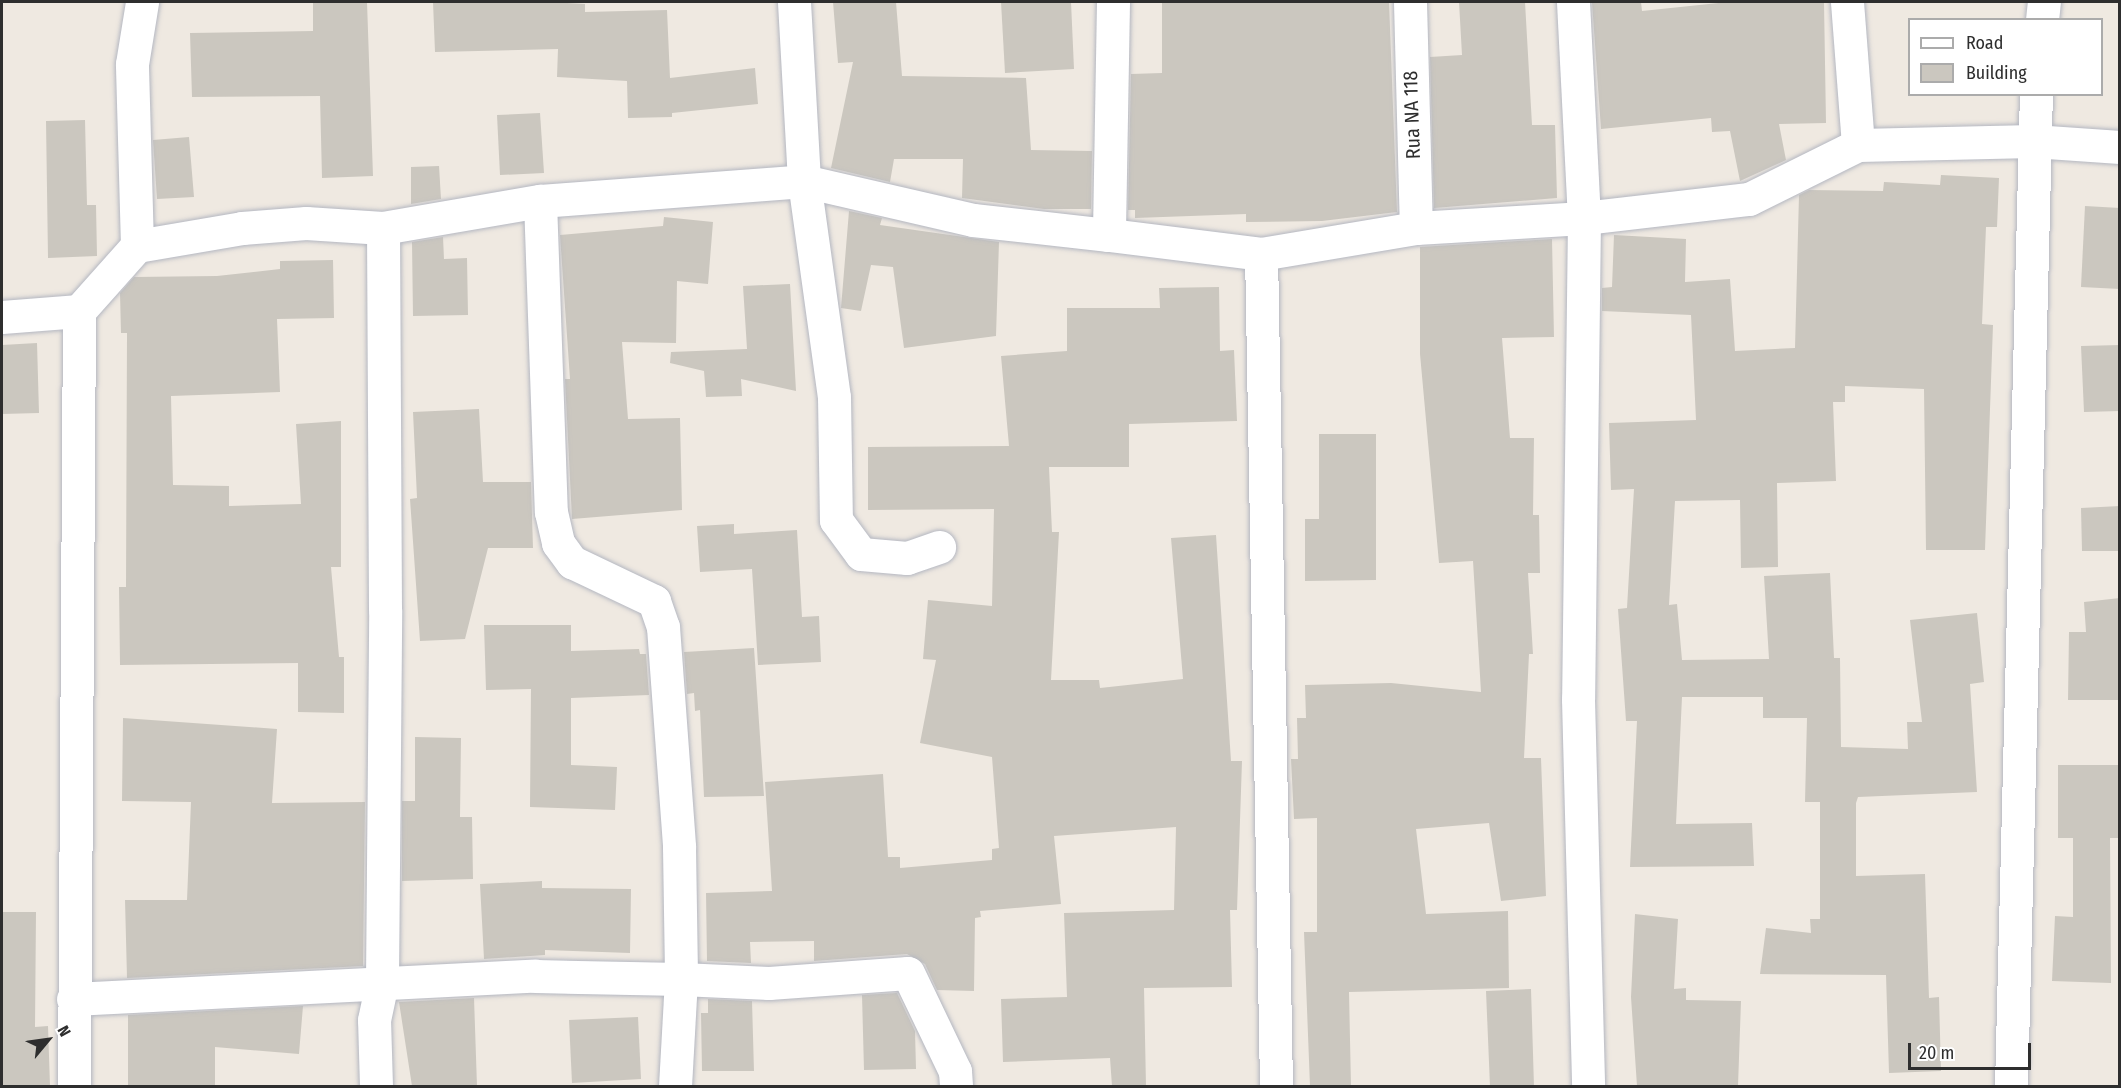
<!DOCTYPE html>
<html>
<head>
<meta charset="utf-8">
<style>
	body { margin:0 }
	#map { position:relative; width:2121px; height:1088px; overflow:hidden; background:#efe9e1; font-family:"Fira Sans Condensed",sans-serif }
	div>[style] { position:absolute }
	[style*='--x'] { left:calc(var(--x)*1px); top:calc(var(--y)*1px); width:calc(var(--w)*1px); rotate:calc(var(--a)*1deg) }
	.building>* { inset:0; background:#cbc7bf }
	.roads { filter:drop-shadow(0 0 2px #b4b7c1) drop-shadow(0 0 2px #b4b7c1) }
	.minor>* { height:33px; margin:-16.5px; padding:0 16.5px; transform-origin:16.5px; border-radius:16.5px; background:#fff }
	span { translate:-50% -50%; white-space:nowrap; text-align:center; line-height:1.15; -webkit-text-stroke:4.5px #fff; paint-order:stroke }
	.street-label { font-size:20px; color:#2e2e2e }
	.frame { position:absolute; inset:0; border:3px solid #2e2e2e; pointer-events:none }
	.legend { position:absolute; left:1908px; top:18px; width:195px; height:78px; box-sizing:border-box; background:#fff; border:2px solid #ababab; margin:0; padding:8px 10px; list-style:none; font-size:18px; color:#2e2e2e }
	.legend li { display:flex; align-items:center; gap:12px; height:30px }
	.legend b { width:30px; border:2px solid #ababab }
	.north { position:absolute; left:18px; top:1010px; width:60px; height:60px; -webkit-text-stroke:4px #fff; paint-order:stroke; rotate:61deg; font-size:16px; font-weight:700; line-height:24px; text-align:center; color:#2e2e2e }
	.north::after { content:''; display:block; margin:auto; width:21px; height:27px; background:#2e2e2e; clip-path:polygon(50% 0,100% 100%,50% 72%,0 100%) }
	.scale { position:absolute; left:1908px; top:1043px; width:123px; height:27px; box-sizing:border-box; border:3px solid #2e2e2e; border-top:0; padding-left:8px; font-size:18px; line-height:21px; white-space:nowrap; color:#2e2e2e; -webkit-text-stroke:4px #fff; paint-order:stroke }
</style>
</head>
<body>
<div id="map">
	<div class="building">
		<i style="clip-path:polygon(313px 2px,367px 2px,373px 176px,322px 178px,320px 96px,192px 97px,190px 33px,313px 31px)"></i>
		<i style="clip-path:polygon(433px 2px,549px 2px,585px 4px,585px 12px,667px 10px,670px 78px,755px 68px,758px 104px,672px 113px,672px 117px,628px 118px,627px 81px,557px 77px,558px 49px,435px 52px)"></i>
		<i style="clip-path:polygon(833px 2px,896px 2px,902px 76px,1026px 78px,1031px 150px,1092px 151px,1091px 209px,1044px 209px,962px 198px,963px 159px,894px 159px,890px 182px,831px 168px,853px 62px,838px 63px)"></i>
		<i style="clip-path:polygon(1001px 2px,1071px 2px,1074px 69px,1005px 73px)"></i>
		<i style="clip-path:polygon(1162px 2px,1389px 2px,1397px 212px,1322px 221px,1246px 222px,1246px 214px,1135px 218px,1135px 210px,1128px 210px,1131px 74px,1162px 73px)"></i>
		<i style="clip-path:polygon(1459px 2px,1525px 2px,1532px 125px,1555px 125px,1557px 198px,1434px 208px,1430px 57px,1462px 55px)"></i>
		<i style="clip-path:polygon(1592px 2px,1641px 2px,1642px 11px,1728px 2px,1824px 2px,1826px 123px,1779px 124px,1786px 160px,1740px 181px,1730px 131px,1712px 132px,1711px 118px,1601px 129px)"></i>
		<i style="clip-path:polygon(540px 113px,544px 173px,500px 175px,497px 115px)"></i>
		<i style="clip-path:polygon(85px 120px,87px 205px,96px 205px,97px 256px,48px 258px,46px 121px)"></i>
		<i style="clip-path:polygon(189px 137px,194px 197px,157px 199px,153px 140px)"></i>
		<i style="clip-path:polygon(439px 166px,441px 199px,411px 204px,411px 167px)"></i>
		<i style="clip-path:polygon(1941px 175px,1999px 178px,1997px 227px,1986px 227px,1982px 324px,1993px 325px,1985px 550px,1926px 550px,1924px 389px,1845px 386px,1845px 402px,1833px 402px,1836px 481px,1777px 483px,1778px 567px,1741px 568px,1740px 500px,1675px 501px,1669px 605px,1677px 604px,1682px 660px,1769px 659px,1764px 576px,1830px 573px,1834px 658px,1840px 658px,1841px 747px,1908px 749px,1907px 722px,1922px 722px,1910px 620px,1977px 613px,1984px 682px,1970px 684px,1977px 792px,1858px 797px,1856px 803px,1856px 876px,1925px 874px,1929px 998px,1939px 997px,1941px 1071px,1889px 1073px,1886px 975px,1760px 974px,1766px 928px,1811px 933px,1810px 919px,1820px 919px,1820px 802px,1805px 802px,1807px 718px,1763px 718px,1763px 697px,1682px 697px,1676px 824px,1752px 823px,1754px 866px,1630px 867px,1637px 721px,1626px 721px,1618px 609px,1627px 608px,1634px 489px,1611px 490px,1609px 423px,1696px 420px,1691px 315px,1602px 311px,1602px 288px,1612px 287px,1614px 235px,1686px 239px,1685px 282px,1730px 279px,1735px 351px,1795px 348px,1799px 195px,1809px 190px,1883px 191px,1884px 182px,1940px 185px)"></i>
		<i style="clip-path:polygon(2085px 206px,2120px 208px,2120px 289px,2081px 287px)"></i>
		<i style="clip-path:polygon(849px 211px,882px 218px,880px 225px,999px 242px,996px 336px,904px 348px,893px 267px,871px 265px,861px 311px,841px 308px)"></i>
		<i style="clip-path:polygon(664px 217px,713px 222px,708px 284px,677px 281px,676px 343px,622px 342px,628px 419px,680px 418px,682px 510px,572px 519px,565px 379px,570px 379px,560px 235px,663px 226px)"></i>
		<i style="clip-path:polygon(443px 237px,444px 259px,467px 258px,468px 315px,413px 316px,412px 242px)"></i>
		<i style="clip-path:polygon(1552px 239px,1554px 337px,1502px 338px,1510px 438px,1534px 438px,1533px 515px,1539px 515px,1540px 573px,1528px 573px,1533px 654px,1529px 654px,1524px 758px,1541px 758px,1546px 896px,1501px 901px,1489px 823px,1416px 829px,1426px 914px,1508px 911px,1509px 988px,1349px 992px,1351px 1086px,1310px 1086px,1304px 932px,1317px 932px,1317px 818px,1294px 819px,1291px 759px,1298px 759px,1297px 718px,1306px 718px,1305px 685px,1391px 683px,1481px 692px,1473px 561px,1439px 563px,1420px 354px,1420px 247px)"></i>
		<i style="clip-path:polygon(333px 260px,334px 318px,277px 319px,280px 392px,171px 396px,173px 485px,229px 486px,229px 506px,301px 504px,296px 424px,341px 421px,341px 567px,331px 567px,339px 657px,344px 657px,344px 713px,298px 712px,298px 663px,120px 665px,119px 587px,126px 587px,127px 333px,121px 333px,120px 293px,134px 277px,217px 276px,280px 269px,280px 261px)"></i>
		<i style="clip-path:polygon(790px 284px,796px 391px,741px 379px,742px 396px,706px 397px,704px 371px,670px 363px,671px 352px,747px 349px,743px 286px)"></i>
		<i style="clip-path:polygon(1219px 287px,1220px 351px,1234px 350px,1237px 421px,1129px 424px,1129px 467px,1049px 467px,1052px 532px,1059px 532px,1051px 680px,1099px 680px,1100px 688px,1183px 679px,1171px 538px,1216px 535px,1231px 761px,1242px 761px,1237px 910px,1230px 910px,1232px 987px,1144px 988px,1146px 1086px,1112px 1086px,1110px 1058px,1003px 1062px,1001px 999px,1067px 997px,1064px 913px,1174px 910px,1176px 827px,1054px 836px,1061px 904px,980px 911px,981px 917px,975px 918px,974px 991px,937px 990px,925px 964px,907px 954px,814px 961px,814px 941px,750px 942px,751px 963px,707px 961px,706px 893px,772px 891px,765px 782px,883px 774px,888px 857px,900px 857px,900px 868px,992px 860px,992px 849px,999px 848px,992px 757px,920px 743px,936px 660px,923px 659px,928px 600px,992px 606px,994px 509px,868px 510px,868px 447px,1009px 446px,1001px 356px,1067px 351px,1067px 308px,1160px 308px,1159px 288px)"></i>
		<i style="clip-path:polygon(37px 343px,39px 413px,2px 414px,2px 345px)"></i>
		<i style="clip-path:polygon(2120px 345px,2120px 411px,2084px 412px,2081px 346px)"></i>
		<i style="clip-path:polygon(479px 409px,483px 482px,531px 482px,533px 548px,488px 548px,465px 639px,420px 641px,410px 499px,417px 498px,413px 412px)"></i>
		<i style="clip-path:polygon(1319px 434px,1376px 434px,1376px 580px,1305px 581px,1305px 519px,1319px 519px)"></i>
		<i style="clip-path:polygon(2120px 506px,2120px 551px,2082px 551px,2081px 508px)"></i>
		<i style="clip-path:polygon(734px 524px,734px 534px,797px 530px,802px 617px,819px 616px,821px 662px,758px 665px,752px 569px,700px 572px,697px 526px)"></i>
		<i style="clip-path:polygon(2120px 598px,2120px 700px,2068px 700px,2069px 632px,2086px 632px,2084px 602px)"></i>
		<i style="clip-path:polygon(484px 625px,571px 625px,571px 651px,639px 649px,640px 654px,646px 654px,649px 695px,571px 698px,571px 765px,617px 767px,615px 810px,530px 807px,531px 689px,486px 690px)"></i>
		<i style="clip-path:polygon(754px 648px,764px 796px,704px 797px,700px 710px,695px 711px,694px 693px,687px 694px,684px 652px)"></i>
		<i style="clip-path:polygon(123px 718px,277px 729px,272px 803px,365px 802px,363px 966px,127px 978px,125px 900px,187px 900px,191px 802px,122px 801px)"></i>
		<i style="clip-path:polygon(415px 737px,461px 738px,460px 817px,472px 817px,473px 879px,402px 881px,402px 801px,415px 801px)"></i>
		<i style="clip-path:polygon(2058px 765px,2120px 765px,2120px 838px,2110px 838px,2111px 983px,2052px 981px,2055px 916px,2073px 917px,2073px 838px,2058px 838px)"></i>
		<i style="clip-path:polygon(542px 881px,542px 888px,631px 889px,630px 953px,545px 950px,545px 955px,484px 959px,480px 884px)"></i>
		<i style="clip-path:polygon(2px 912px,36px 912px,35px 1027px,48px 1026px,50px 1086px,2px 1086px)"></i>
		<i style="clip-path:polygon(1635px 914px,1678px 919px,1674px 989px,1686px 988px,1686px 1000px,1741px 1001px,1738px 1086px,1637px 1086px,1631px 997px)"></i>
		<i style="clip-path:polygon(1531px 989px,1534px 1086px,1490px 1086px,1486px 991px)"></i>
		<i style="clip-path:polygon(897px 993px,915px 1031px,916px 1069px,864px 1070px,862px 995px)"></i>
		<i style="clip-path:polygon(474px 998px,477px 1086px,412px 1086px,399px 1002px)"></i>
		<i style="clip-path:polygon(708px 999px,752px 1001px,754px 1071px,702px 1071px,701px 1013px,708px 1013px)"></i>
		<i style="clip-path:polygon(303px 1006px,299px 1054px,215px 1047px,215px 1086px,128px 1086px,128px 1015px)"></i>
		<i style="clip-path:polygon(638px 1017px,641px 1079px,572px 1083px,569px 1020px)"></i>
	</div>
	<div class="roads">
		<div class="minor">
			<i style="--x:794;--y:2;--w:179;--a:86.8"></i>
			<i style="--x:804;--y:181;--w:218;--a:82.1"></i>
			<i style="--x:834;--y:397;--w:123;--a:89.1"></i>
			<i style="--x:836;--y:520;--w:42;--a:53.7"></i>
			<i style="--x:861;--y:554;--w:46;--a:5"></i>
			<i style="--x:907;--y:558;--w:34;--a:-19"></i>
			<i style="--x:1113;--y:2;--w:233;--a:91"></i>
			<i style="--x:1109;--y:235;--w:153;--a:7.1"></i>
			<i style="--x:1410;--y:2;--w:226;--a:88.5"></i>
			<i style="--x:1573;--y:2;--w:216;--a:87.1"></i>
			<i style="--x:1584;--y:218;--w:166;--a:-6.6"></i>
			<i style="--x:1749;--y:199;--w:122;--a:-26.4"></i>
			<i style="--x:1858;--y:145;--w:175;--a:-1.3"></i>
			<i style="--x:2033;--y:141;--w:87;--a:3.9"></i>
			<i style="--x:1847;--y:2;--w:143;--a:85.6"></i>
			<i style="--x:2042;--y:20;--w:18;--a:-84"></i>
			<i style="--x:540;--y:201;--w:265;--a:-4.3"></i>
			<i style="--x:804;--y:181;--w:173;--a:13"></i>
			<i style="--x:973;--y:220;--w:137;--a:6.3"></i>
			<i style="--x:137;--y:246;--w:107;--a:-9.7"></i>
			<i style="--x:242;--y:228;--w:64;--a:-4.5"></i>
			<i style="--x:306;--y:223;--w:77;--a:3.7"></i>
			<i style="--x:2;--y:317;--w:77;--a:-4.5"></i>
			<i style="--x:79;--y:311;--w:87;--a:-48.3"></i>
			<i style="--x:137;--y:246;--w:182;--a:-91.6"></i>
			<i style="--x:132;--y:64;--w:63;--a:-80.8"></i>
			<i style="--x:73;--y:999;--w:463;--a:-2.9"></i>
			<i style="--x:535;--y:976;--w:146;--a:1.2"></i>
			<i style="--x:681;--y:979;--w:107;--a:93.2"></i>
			<i style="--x:74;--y:1086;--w:775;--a:-89.63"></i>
			<i style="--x:376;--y:1086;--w:66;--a:-91.7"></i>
			<i style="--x:374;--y:1020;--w:40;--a:-78"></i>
			<i style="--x:382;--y:981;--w:371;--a:-89.5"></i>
			<i style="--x:385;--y:610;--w:382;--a:-90.3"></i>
			<i style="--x:383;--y:228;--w:159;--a:-9.8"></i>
			<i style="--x:540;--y:201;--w:311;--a:88"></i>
			<i style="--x:551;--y:512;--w:32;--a:77"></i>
			<i style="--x:558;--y:543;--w:24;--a:54"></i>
			<i style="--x:572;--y:562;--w:91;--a:25.4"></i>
			<i style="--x:654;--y:601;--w:28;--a:71"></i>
			<i style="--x:663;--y:627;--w:221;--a:85.8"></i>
			<i style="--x:679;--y:847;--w:132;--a:89.1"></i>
			<i style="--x:681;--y:979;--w:88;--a:2.6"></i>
			<i style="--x:769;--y:983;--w:139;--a:-4.1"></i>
			<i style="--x:908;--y:973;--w:109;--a:64.4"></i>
			<i style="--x:955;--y:1071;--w:15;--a:86"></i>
			<i style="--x:1276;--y:1086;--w:832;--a:-91.03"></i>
			<i style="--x:1261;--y:254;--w:157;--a:-9.5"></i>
			<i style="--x:1416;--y:228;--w:168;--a:-3.4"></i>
			<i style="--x:1584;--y:218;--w:481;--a:90.7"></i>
			<i style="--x:1578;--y:699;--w:387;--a:88.5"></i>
			<i style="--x:2011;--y:1086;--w:992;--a:-88.56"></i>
		</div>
	</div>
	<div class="street-label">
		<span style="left:1412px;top:115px;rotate:-92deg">Rua NA 118</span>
	</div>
	<div class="frame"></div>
	<ul class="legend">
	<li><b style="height:8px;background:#fff"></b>Road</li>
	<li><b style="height:16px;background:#cbc7bf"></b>Building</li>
	</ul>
	<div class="north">N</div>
	<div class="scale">20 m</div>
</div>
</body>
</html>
